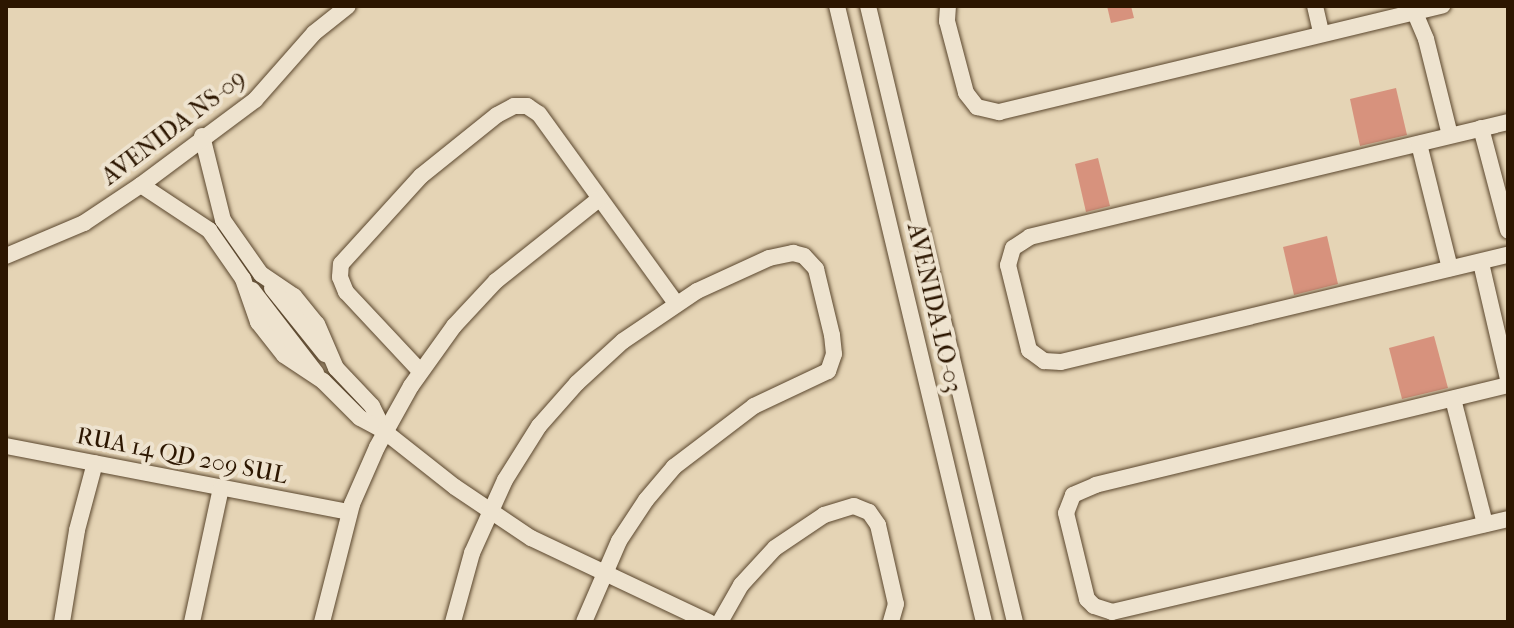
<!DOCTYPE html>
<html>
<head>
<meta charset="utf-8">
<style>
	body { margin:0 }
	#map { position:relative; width:1514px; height:628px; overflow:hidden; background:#e5d4b5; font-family:"IM FELL French Canon",serif }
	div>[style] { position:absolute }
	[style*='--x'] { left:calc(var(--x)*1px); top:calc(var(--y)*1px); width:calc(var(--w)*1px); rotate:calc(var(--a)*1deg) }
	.building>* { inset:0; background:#d7927d }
	.roads { filter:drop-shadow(0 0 2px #5a462d) drop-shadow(0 0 2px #5a462d) }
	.minor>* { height:16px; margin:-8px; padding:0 8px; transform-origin:8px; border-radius:8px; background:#eee3cf }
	span { translate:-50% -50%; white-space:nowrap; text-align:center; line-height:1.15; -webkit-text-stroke:8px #eee3cf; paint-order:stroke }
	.street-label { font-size:24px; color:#2c1600 }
	.frame { position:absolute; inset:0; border:8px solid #2c1600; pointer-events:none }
</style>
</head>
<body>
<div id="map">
	<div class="building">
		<i style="clip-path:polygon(1107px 6px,1131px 6px,1134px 18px,1111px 23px)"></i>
		<i style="clip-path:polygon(1396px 88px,1407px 135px,1360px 146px,1350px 99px)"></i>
		<i style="clip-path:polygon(1098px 158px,1110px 206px,1086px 212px,1075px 164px)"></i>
		<i style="clip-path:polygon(1327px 236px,1338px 284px,1294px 295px,1283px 247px)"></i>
		<i style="clip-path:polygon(1434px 336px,1448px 388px,1402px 399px,1389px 348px)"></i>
	</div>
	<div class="roads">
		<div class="minor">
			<i style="--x:837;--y:6;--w:633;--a:76.58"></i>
			<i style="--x:868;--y:6;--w:633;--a:76.58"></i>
			<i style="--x:948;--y:6;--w:15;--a:94"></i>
			<i style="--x:947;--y:21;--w:74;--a:75.2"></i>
			<i style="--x:966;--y:93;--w:18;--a:52"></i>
			<i style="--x:977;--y:107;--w:23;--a:13"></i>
			<i style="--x:999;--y:112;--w:456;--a:-13.5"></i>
			<i style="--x:1315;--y:6;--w:28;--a:77"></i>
			<i style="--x:1412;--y:6;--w:36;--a:67"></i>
			<i style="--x:1426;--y:39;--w:99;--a:76"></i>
			<i style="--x:1508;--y:122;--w:492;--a:166.5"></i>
			<i style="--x:1030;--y:237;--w:20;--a:147"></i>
			<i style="--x:1013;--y:248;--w:18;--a:106"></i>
			<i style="--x:1008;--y:265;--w:88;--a:76.1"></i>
			<i style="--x:1029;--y:350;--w:19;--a:36"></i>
			<i style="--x:1044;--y:361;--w:17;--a:3"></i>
			<i style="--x:1061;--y:362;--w:460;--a:-13.5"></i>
			<i style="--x:1481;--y:128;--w:106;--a:75.2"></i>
			<i style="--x:202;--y:136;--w:87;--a:76"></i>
			<i style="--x:223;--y:220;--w:66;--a:54.9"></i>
			<i style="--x:261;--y:274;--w:40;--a:34"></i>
			<i style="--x:294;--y:296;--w:36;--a:51"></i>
			<i style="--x:317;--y:324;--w:48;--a:66.6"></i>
			<i style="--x:336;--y:368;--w:52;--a:46.5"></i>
			<i style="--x:372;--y:406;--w:28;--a:64"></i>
			<i style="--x:1419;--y:144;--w:128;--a:76"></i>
			<i style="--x:141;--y:185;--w:82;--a:33.5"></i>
			<i style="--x:209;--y:230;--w:60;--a:55.2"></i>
			<i style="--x:243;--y:279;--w:46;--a:70.8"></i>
			<i style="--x:258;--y:322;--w:42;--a:51.8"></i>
			<i style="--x:284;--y:355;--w:47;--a:33.7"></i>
			<i style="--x:323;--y:381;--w:52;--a:45"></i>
			<i style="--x:360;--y:418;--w:27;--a:28"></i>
			<i style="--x:384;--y:431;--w:90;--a:38.3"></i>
			<i style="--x:455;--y:487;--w:92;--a:33.9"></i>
			<i style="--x:531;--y:538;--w:197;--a:25.3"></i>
			<i style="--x:6;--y:256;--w:85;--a:-22.9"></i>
			<i style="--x:84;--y:223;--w:69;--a:-33.7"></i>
			<i style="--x:141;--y:185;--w:142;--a:-36.7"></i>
			<i style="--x:255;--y:100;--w:89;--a:-48.6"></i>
			<i style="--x:314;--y:33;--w:43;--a:-38.5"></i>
			<i style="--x:1481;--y:263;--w:119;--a:76.9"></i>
			<i style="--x:272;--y:288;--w:85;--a:51.2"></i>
			<i style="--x:252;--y:290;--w:105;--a:52.4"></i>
			<i style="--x:420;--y:371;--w:108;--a:-133.1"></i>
			<i style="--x:346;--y:292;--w:16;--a:-112"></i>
			<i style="--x:340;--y:277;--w:13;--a:-86"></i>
			<i style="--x:341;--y:264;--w:119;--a:-47.7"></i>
			<i style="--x:421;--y:176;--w:97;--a:-38.8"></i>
			<i style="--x:497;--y:115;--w:19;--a:-28"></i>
			<i style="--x:514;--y:106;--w:13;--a:0"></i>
			<i style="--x:527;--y:106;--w:14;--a:34"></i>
			<i style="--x:539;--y:114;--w:233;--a:54.1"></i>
			<i style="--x:1508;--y:385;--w:424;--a:166.4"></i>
			<i style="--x:1096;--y:485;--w:25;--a:157"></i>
			<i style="--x:1073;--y:495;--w:19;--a:111"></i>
			<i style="--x:1066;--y:513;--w:89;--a:76.3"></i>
			<i style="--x:1087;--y:599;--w:10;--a:45"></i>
			<i style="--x:1094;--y:606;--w:19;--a:18"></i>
			<i style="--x:1112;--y:612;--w:407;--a:-13.2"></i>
			<i style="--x:1453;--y:399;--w:129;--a:75.6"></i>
			<i style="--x:6;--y:446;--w:349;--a:10.9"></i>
			<i style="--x:62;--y:622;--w:93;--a:-80.7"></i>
			<i style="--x:77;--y:530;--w:69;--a:-75"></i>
			<i style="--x:192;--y:622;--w:137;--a:-77.8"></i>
			<i style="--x:322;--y:622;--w:122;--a:-75.7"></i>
			<i style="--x:352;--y:504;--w:62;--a:-66.3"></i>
			<i style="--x:377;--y:447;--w:70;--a:-60.9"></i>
			<i style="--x:411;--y:386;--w:74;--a:-54.4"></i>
			<i style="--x:454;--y:326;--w:62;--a:-47"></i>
			<i style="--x:496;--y:281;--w:132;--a:-38.5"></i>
			<i style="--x:453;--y:622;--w:72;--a:-74.6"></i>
			<i style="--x:472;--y:553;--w:80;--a:-65.7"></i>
			<i style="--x:505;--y:480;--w:64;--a:-57.8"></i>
			<i style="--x:539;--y:426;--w:57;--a:-48.5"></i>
			<i style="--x:577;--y:383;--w:62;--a:-42.4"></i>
			<i style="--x:623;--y:341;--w:89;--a:-34"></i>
			<i style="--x:697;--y:291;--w:79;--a:-24.6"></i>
			<i style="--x:769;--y:258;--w:25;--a:-12"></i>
			<i style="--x:793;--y:253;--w:11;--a:15"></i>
			<i style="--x:804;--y:256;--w:18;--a:47"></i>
			<i style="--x:816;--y:269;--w:68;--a:76.4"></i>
			<i style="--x:832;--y:335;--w:19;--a:84"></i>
			<i style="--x:834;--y:354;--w:18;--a:109"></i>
			<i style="--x:828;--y:371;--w:82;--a:154.7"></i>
			<i style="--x:754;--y:406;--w:101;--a:142.7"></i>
			<i style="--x:674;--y:467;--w:43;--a:130.3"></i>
			<i style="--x:646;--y:500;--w:49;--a:123.4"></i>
			<i style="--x:619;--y:541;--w:88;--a:113.4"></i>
			<i style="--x:720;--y:622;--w:43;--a:-60.4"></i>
			<i style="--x:741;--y:585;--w:50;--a:-47.4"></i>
			<i style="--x:775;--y:548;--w:59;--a:-34"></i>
			<i style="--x:824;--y:515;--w:31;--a:-17"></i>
			<i style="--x:854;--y:506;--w:16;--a:22"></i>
			<i style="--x:869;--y:512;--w:16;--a:55"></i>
			<i style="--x:878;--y:525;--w:81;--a:77.2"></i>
			<i style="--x:896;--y:604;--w:19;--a:106"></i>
		</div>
	</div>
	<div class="street-label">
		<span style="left:174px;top:128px;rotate:-37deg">AVENIDA NS-09</span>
		<span style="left:934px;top:308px;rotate:77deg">AVENIDA LO-03</span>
		<span style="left:182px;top:456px;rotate:11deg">RUA 14 QD 209 SUL</span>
	</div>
	<div class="frame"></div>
</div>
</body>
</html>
